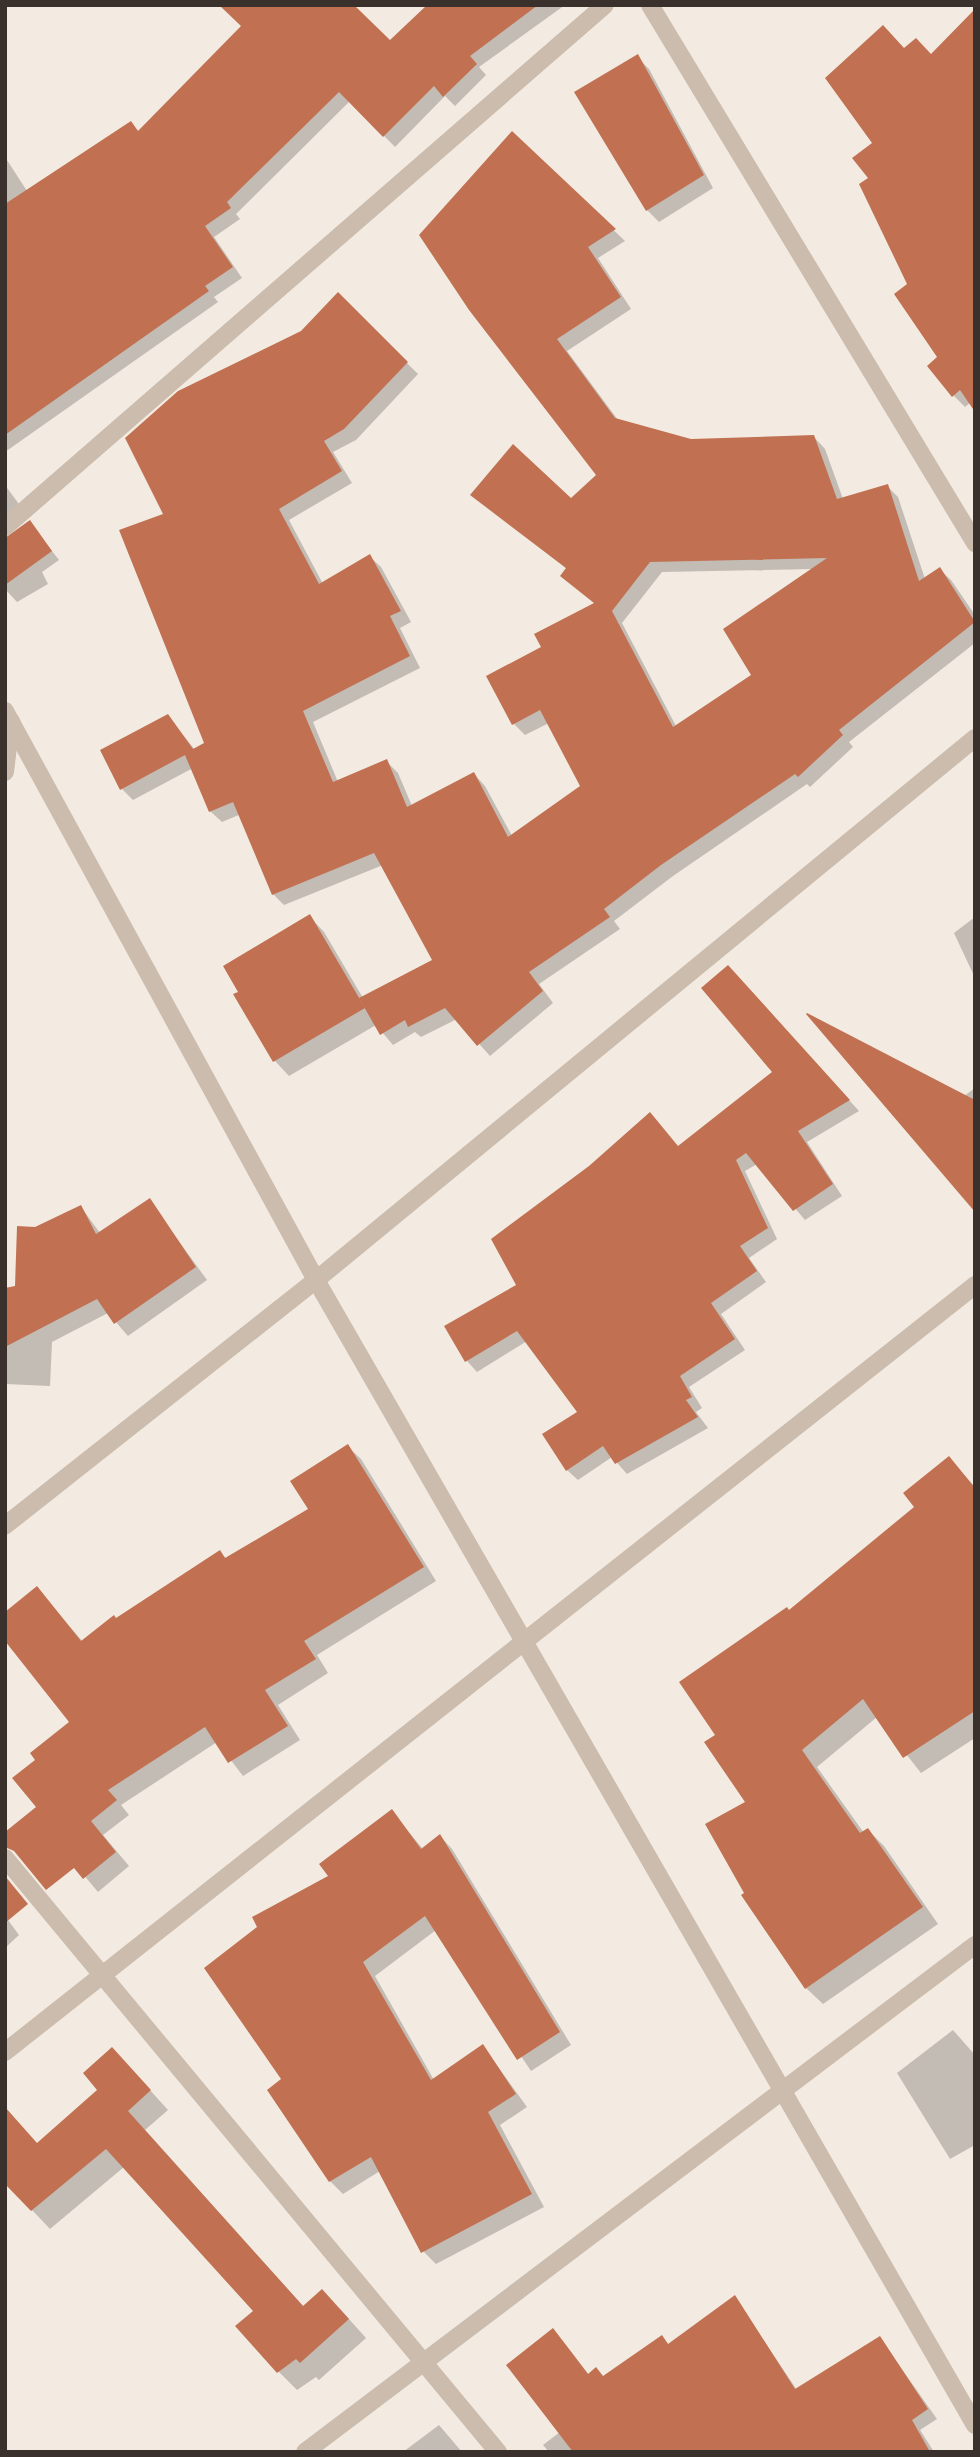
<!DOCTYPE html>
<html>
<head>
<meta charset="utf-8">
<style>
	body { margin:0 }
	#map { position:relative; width:980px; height:2457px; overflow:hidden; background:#f3ebe2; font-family:"Noto Sans",sans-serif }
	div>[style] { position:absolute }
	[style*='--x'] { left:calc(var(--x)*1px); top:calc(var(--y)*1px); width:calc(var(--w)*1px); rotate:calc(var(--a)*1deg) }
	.shadow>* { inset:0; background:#0003 }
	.building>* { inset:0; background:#c17151 }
	.minor>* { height:18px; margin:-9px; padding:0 9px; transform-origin:9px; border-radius:9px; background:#cbbcad }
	span { translate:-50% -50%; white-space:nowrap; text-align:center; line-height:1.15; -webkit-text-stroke:5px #faf5ee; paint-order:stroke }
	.frame { position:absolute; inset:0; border:7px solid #3a312c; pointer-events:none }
</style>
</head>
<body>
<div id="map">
	<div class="shadow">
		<i style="clip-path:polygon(430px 5px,565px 5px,479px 67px,486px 75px,455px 106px,445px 96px,395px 147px,350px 101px,236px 214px,240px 219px,214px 237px,242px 278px,214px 297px,218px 302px,5px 452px,5px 157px,27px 191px,130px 123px,139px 132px,390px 43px)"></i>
		<i style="clip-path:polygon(883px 27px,975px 399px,965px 407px,954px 396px,870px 179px)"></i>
		<i style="clip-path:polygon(637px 57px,649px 69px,713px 188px,659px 222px,647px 210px)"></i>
		<i style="clip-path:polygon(evenodd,512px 133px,625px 241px,598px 258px,631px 309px,567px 351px,618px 420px,691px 441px,814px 437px,825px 449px,843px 499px,887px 486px,898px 497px,925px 579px,939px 569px,951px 580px,975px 615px,975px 643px,849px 742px,853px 747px,810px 787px,807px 784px,673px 876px,614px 921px,620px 929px,539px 984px,553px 1003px,490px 1056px,457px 1019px,421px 1037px,415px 1032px,393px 1045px,376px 1025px,289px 1076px,274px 1060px,309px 916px,324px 932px,363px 998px,434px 961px,383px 865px,284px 905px,273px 894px,241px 814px,222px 822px,210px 811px,193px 768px,133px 800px,122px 789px,168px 716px,195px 750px,206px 744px,166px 515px,303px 332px,338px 295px,418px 374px,356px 440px,333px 452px,352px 483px,289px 520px,323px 584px,369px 556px,381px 567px,411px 622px,400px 628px,420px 668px,313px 722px,338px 782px,386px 761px,398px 773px,412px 806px,474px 774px,485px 786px,512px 836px,583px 786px,549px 723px,525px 735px,514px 724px,543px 648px,596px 604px,562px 576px,567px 569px,472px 495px,571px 501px,599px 475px,471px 309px,512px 133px,814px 569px,753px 675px,676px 726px,622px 623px,662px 572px,814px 569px)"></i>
		<i style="clip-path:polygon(5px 485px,24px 511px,5px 528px)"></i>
		<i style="clip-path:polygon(30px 523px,59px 560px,42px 572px,48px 584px,17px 602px,5px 589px,5px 539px)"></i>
		<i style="clip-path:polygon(975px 917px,975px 978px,954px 933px)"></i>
		<i style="clip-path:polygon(738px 978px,859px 1111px,807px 1142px,842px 1196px,805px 1220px,757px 1164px,745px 1171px,777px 1239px,749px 1258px,766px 1282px,721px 1314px,745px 1350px,689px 1387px,702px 1408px,696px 1412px,708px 1428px,627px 1474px,612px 1457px,578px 1480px,567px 1470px,580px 1412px,527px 1341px,477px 1372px,467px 1361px,519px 1285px,775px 1073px)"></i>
		<i style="clip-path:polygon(975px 1088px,975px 1197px,964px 1096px)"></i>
		<i style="clip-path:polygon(149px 1200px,207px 1280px,128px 1336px,108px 1313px,52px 1342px,50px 1386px,5px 1384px,5px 1290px,17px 1287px,35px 1229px,81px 1207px,100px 1233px)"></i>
		<i style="clip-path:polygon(347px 1446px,361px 1459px,436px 1581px,317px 1655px,328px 1673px,278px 1705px,300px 1740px,243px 1776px,217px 1742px,121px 1805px,129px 1815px,103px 1835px,129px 1866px,98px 1892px,32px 1813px,38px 1808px,71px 1722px,46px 1688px,37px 1588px,83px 1642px,220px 1553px,227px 1559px,310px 1509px)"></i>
		<i style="clip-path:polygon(949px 1458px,975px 1487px,975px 1738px,921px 1773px,877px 1717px,817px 1767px,864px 1833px,868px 1830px,884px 1846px,938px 1924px,823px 2004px,806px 1988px,746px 1894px,748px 1803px,718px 1735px,789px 1612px,916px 1507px)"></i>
		<i style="clip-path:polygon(392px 1812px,423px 1849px,440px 1836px,452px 1849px,571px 2045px,531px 2071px,436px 1930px,375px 1976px,434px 2080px,483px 2046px,527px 2107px,500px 2125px,544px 2207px,436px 2264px,423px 2251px,380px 2171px,343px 2194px,330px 2181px,283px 2079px,331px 1877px)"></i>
		<i style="clip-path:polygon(5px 1916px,19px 1935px,5px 1948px)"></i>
		<i style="clip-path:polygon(953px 2030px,975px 2055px,975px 2145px,950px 2159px,897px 2073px)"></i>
		<i style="clip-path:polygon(130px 2068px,168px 2110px,145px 2130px,304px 2307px,340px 2309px,366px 2338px,319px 2380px,316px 2377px,297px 2390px,279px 2372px,256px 2311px,124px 2167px,50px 2229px,32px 2210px,38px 2144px)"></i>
		<i style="clip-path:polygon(735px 2298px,797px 2390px,880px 2338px,937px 2419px,920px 2430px,934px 2452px,549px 2452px,543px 2445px,560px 2432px,562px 2340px,589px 2375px,604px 2377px,662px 2337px,669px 2345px)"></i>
		<i style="clip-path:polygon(439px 2425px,462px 2452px,403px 2452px)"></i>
	</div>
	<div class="building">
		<i style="clip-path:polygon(219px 5px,354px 5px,390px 40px,427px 5px,538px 5px,470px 56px,477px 64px,443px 97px,434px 86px,383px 137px,339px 92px,227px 202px,231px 208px,205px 226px,233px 267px,205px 286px,209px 291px,5px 435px,5px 204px,131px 121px,138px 131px,241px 26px)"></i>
		<i style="clip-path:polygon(975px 9px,975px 412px,960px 390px,952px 397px,927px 366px,937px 357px,894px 294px,907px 284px,859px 184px,868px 178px,852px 158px,872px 143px,825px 78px,883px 25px,904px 48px,916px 38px,931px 54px)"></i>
		<i style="clip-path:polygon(638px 54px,704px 175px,646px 211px,574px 92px)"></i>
		<i style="clip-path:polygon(evenodd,512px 131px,616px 229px,588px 247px,621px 297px,557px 339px,615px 418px,691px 439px,814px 435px,837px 499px,888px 484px,919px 581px,940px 567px,975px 622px,839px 730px,843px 735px,798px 777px,795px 774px,661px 865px,604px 909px,610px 917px,529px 972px,543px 991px,477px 1046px,445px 1008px,408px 1027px,405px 1020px,380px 1035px,359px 998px,432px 960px,374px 853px,272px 895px,233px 802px,209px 812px,185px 755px,120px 790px,100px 750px,168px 714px,193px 749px,204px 743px,119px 530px,163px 514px,125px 438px,178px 391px,301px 331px,338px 292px,408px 362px,344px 429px,324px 441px,342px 471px,279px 509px,319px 584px,370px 554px,401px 611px,390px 616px,410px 656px,303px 711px,333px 782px,387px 759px,407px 807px,474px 772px,508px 837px,580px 786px,540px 710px,512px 725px,486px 676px,541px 647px,534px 634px,594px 603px,560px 576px,566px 568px,470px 495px,513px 444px,571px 498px,596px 475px,469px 310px,419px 235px,512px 131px,827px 558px,723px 629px,751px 675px,673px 727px,612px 611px,650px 562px,827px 558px)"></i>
		<i style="clip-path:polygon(30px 520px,52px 551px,5px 585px,5px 538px)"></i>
		<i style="clip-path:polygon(310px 914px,365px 1008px,273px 1062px,233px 994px,238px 992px,223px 966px)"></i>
		<i style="clip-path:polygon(728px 965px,850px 1100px,798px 1131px,833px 1184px,793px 1211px,746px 1153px,736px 1160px,768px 1228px,740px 1246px,757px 1271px,711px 1303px,735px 1339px,680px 1376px,692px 1397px,686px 1400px,698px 1417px,615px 1464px,603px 1446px,566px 1471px,542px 1434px,577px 1412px,517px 1331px,465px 1362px,444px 1326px,516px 1285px,491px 1239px,589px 1166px,650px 1112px,678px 1146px,772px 1072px,701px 988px)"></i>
		<i style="clip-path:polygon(807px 1013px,975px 1100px,975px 1212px,806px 1014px)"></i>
		<i style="clip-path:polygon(150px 1198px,196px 1267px,114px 1324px,97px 1299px,5px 1347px,5px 1288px,15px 1286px,17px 1226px,35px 1227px,81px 1205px,96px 1234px)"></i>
		<i style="clip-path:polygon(348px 1444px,424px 1567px,304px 1641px,316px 1659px,265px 1690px,288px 1726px,228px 1763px,205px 1727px,108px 1790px,117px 1800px,91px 1821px,116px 1852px,83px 1879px,74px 1868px,46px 1890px,14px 1851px,5px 1847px,5px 1832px,36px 1807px,12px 1778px,35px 1760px,30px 1753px,69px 1722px,5px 1641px,5px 1612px,37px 1586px,81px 1641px,114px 1615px,116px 1618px,220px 1550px,225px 1558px,308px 1509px,290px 1481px)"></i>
		<i style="clip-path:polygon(949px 1456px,975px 1488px,975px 1711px,903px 1758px,863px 1699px,802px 1750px,860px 1833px,868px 1828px,923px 1907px,805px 1989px,741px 1895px,744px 1893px,705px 1824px,745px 1802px,704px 1742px,715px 1735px,679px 1682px,787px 1607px,789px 1610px,914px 1507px,903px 1493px)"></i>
		<i style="clip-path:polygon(392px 1809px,421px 1849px,440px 1834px,560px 2032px,517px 2060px,425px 1916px,363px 1962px,431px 2080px,483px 2044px,516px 2094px,488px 2112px,532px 2194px,421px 2253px,371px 2157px,329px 2182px,267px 2090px,281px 2079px,204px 1968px,257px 1927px,252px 1917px,328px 1876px,319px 1864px)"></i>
		<i style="clip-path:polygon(5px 1876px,28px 1904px,5px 1923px)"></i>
		<i style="clip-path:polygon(112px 2047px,151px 2090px,128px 2111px,303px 2306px,322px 2289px,349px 2319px,300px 2363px,296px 2359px,277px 2373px,235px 2326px,253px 2311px,106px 2149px,31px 2211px,5px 2184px,5px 2107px,37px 2143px,97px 2090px,83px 2073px)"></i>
		<i style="clip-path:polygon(735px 2295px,795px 2389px,880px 2336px,928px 2409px,912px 2420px,930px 2452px,573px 2452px,506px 2365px,553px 2328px,588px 2374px,596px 2367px,603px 2376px,662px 2335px,668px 2344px)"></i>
	</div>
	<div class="minor">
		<i style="--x:650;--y:5;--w:629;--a:58.86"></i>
		<i style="--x:5;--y:527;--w:795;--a:-41.02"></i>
		<i style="--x:5;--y:711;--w:648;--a:61.34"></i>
		<i style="--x:316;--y:1280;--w:397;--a:141.7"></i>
		<i style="--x:975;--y:738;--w:853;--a:140.56"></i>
		<i style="--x:316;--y:1280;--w:1321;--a:60.08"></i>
		<i style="--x:5;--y:772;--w:51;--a:-83.3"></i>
		<i style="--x:5;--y:1858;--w:772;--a:50.31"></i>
		<i style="--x:5;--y:2052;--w:1237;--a:-38.33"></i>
		<i style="--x:305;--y:2452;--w:840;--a:-37.12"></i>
	</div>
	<div class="frame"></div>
</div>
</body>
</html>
